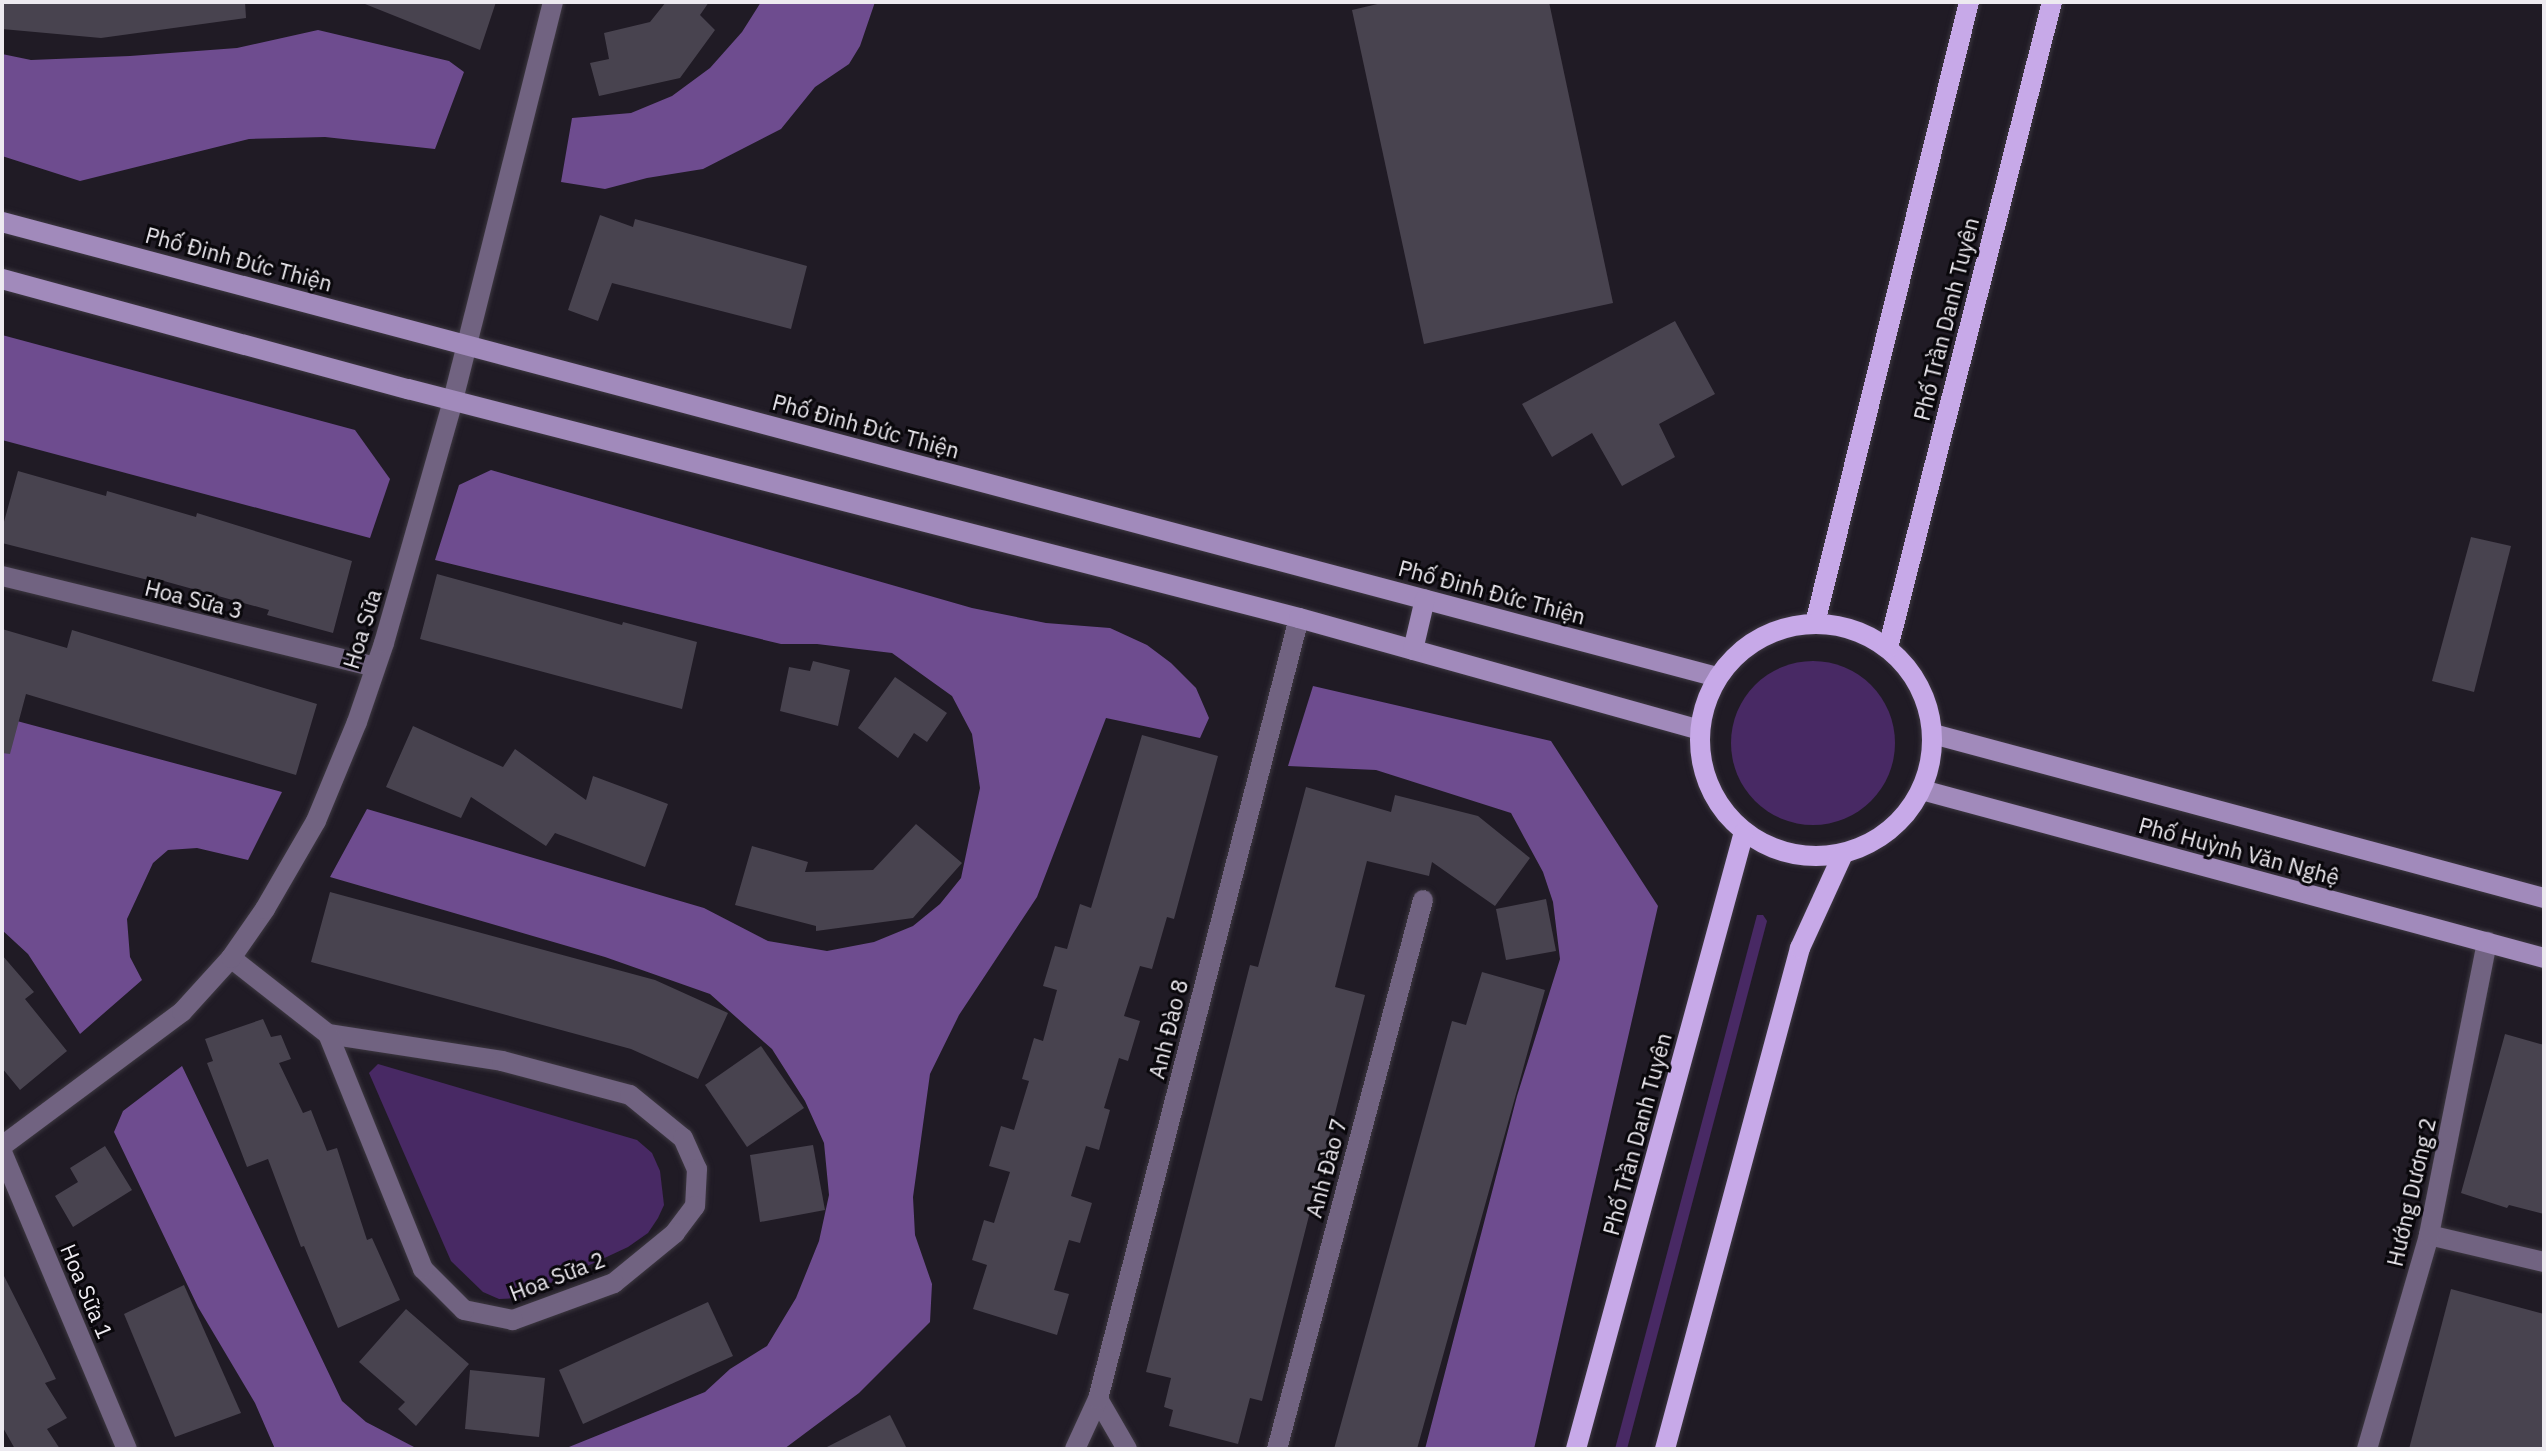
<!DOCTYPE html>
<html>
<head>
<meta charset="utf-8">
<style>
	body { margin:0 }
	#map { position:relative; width:2546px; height:1451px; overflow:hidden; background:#201b25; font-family:"IBM Plex Sans",sans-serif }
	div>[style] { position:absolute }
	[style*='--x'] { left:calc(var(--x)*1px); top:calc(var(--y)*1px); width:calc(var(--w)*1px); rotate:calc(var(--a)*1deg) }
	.green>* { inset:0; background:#482964 }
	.round { border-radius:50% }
	.water>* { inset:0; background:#6e4c8f }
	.building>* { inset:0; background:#48434f }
	.roads { filter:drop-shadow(0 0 2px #3d3841) drop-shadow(0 0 2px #3d3841) }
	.street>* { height:20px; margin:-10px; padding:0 10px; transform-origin:10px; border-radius:10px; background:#716381 }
	.secondary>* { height:20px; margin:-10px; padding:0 10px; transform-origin:10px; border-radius:10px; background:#a18abb }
	.primary>* { height:20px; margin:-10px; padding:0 10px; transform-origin:10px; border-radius:10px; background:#c7a9e8 }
	.primary>.ring { margin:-10px; padding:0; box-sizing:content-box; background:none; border:20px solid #c7a9e8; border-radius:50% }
	span { translate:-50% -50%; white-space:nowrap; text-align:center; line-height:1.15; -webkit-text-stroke:6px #09070b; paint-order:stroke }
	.street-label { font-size:22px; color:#edeaf0 }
	.frame { position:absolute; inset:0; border:4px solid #edeaf0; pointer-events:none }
</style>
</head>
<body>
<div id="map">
	<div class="green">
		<i class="round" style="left:1731px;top:661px;width:164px;height:164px"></i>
		<i style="clip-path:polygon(1757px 915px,1763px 915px,1767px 921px,1627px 1449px,1615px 1449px)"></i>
		<i style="clip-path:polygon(378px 1064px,637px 1140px,652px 1153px,660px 1171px,664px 1205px,658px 1218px,648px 1233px,628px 1247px,519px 1298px,499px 1299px,483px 1292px,451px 1261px,369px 1073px)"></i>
	</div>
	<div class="water">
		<i style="clip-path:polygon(761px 2px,875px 2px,860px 46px,849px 64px,815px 87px,781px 129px,703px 169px,647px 178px,605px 189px,561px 182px,572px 118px,631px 113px,672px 96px,710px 68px,742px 32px)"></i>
		<i style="clip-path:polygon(318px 30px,449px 61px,464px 72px,435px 149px,325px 137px,249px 139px,80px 181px,2px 156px,2px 54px,31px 60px,130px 56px,237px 48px)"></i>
		<i style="clip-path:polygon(2px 335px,355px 430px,390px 479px,370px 538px,2px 440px)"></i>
		<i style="clip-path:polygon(491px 470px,972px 608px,1046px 623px,1110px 628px,1147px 645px,1171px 663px,1196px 688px,1209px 718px,1200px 738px,1106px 718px,1037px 897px,959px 1015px,930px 1074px,913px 1197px,915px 1235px,932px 1284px,930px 1322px,859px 1393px,784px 1449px,564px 1449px,705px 1392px,730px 1369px,767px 1346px,796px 1298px,819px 1241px,829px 1195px,824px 1143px,805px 1101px,772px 1049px,710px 994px,605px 957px,330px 877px,367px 809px,704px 908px,768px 941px,827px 951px,874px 942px,913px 926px,940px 904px,961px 878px,980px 788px,972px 734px,952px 696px,892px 653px,817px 644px,781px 644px,435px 560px,459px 485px)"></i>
		<i style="clip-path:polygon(1313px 686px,1551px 741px,1658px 906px,1534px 1449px,1425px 1449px,1517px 1096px,1560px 959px,1553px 902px,1543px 872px,1511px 813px,1376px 770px,1288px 766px)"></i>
		<i style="clip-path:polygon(2px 717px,282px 792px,248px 860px,197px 848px,168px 850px,153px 863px,127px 919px,130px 957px,142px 980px,80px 1034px,28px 954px,2px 930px)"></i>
		<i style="clip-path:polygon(182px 1066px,342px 1401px,366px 1422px,414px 1447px,426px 1449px,275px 1449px,255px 1403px,198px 1307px,114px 1132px,123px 1111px)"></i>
	</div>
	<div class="building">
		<i style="clip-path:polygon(2px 2px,245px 2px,246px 18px,101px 38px,2px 29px)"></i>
		<i style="clip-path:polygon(360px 2px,496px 2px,480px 50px)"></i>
		<i style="clip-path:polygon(666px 2px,709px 2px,700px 15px,715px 30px,680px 78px,599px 96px,590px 63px,609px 59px,604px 33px,650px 22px)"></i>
		<i style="clip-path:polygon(1386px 2px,1549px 2px,1613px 303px,1424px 344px,1352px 10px)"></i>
		<i style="clip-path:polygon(600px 215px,633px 227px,635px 219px,807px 266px,791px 329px,612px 283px,598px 321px,568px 310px)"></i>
		<i style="clip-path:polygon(1675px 321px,1715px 394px,1659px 424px,1675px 457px,1622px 486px,1592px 433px,1552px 457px,1522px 404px)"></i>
		<i style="clip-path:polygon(18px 471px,106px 496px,107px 491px,196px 517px,197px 513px,352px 561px,333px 633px,267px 615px,269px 610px,153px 578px,152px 581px,2px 543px,2px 529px)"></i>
		<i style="clip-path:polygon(2471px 537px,2511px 546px,2474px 692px,2432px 681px)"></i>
		<i style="clip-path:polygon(437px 574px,622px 625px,623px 622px,697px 642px,682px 709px,420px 639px)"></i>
		<i style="clip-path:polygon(2px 629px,67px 648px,72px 630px,317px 704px,296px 775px,26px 694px,10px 754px,2px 753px)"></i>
		<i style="clip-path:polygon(813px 661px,850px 670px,838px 726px,780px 711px,789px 667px,810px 671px)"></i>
		<i style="clip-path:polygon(895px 677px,947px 713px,927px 742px,914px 733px,898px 758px,858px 728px)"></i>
		<i style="clip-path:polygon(413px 726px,503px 767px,515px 749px,586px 800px,593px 776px,668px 804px,645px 867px,555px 833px,546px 846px,471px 797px,461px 818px,386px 787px)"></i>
		<i style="clip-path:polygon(1142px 735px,1218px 756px,1174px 919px,1167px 917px,1152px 969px,1140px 966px,1124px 1016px,1140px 1021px,1128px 1061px,1119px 1058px,1104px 1108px,1110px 1110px,1099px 1150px,1086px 1146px,1071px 1196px,1092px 1203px,1080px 1243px,1069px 1240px,1054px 1290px,1069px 1294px,1057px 1335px,973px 1309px,987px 1265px,972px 1260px,984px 1220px,994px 1223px,1010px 1172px,989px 1166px,1001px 1126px,1014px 1130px,1029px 1081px,1022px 1079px,1034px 1038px,1043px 1041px,1057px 990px,1043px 986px,1055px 946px,1067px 949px,1080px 904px,1091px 908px)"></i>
		<i style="clip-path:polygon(1306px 787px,1391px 812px,1395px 795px,1478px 816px,1530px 858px,1495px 906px,1432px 862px,1429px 876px,1367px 861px,1335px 987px,1365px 995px,1262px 1401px,1250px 1398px,1238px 1444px,1169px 1426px,1173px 1410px,1164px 1407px,1171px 1378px,1146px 1372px,1250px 965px,1258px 967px)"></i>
		<i style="clip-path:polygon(916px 824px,962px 863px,913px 918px,816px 931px,816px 926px,735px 905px,752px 846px,808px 862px,805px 872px,873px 870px)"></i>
		<i style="clip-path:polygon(330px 892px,655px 980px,728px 1013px,698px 1079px,631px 1049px,311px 962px)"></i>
		<i style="clip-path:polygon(1546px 899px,1556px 951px,1506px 960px,1496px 909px)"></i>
		<i style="clip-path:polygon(2px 955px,34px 992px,25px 999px,67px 1051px,20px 1090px,2px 1068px)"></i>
		<i style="clip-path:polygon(1482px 972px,1545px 990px,1417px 1449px,1334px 1449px,1452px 1021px,1466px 1025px)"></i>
		<i style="clip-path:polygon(263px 1019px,271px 1037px,281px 1035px,291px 1059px,279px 1063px,303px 1113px,311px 1110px,327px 1151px,337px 1148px,367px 1240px,372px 1238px,400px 1300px,338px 1328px,304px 1246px,301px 1247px,268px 1159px,247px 1167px,207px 1063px,213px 1061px,205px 1039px)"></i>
		<i style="clip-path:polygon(2505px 1034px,2544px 1045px,2544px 1214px,2509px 1205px,2507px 1208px,2461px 1193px)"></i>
		<i style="clip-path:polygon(761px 1046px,804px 1108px,747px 1147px,705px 1085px)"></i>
		<i style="clip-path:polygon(813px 1145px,825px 1210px,760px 1222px,750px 1155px)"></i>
		<i style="clip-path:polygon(105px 1146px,132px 1190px,73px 1227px,55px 1196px,78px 1182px,70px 1168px)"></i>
		<i style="clip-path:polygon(2px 1272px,56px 1379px,45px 1383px,67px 1418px,47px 1429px,60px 1449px,15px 1449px,2px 1426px)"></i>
		<i style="clip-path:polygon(184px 1285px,241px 1413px,175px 1437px,124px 1314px)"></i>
		<i style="clip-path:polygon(2451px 1289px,2544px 1314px,2544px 1449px,2409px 1449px)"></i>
		<i style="clip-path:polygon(708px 1302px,733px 1356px,583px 1424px,559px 1370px)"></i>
		<i style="clip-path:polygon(406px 1309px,469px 1364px,416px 1426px,398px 1409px,405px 1402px,359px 1362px)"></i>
		<i style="clip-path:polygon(470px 1370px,545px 1378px,539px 1437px,465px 1429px)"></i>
		<i style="clip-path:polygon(890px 1415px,907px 1449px,823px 1449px)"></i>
	</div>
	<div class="roads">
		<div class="street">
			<i style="--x:2;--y:576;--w:384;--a:13.7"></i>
			<i style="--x:231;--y:958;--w:123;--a:38.1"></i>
			<i style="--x:328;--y:1034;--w:176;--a:8.8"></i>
			<i style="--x:502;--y:1061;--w:132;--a:14.9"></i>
			<i style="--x:630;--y:1095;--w:68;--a:39.1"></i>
			<i style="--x:683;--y:1138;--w:34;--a:66"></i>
			<i style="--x:697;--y:1169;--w:37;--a:93"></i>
			<i style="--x:695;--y:1206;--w:34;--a:127"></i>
			<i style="--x:675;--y:1233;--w:79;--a:140.7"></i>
			<i style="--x:614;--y:1283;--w:108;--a:159.9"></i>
			<i style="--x:513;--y:1320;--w:50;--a:-168.5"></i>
			<i style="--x:464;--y:1310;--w:58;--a:-135"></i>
			<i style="--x:423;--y:1269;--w:253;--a:-112"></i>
			<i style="--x:2;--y:1146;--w:224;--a:-36.7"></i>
			<i style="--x:182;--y:1012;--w:73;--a:-47.8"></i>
			<i style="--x:231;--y:958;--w:60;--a:-55.2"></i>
			<i style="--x:265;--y:909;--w:102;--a:-59.9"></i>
			<i style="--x:316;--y:821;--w:107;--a:-67.5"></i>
			<i style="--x:357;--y:722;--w:83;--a:-71.1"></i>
			<i style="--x:384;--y:643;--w:253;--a:-74.1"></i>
			<i style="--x:453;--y:400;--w:410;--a:-75.9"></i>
			<i style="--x:2;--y:1152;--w:322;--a:67.2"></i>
			<i style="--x:2429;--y:1235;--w:118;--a:13.2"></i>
			<i style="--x:1098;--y:1399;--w:58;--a:59.9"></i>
			<i style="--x:1075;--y:1449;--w:55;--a:-65.3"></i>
			<i style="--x:1098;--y:1399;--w:806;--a:-75.57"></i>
			<i style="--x:1277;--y:1449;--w:568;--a:-75.11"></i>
			<i style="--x:2367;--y:1449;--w:223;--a:-73.8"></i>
			<i style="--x:2429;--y:1235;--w:299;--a:-78.8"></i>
		</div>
		<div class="secondary">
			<i style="--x:2;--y:222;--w:1774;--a:14.86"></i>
			<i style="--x:2;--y:279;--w:421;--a:15.2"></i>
			<i style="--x:408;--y:389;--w:920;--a:14.41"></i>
			<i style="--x:1299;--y:618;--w:416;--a:15.6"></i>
			<i style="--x:1413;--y:650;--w:52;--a:-76.8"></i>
			<i style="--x:1933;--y:734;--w:633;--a:15.02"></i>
			<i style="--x:1922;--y:790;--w:644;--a:15.11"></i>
		</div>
		<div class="primary">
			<i style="--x:1815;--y:623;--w:640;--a:-76.07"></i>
			<i class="ring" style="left:1700px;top:624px;width:212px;height:212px"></i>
			<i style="--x:1888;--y:648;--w:666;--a:-75.76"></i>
			<i style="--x:1576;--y:1449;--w:639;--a:-74.77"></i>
			<i style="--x:1665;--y:1449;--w:519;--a:-74.92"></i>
			<i style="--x:1800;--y:948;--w:103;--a:-65.4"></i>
		</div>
	</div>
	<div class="street-label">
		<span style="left:239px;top:259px;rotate:15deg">Phố Đinh Đức Thiện</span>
		<span style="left:1946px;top:319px;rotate:-76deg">Phố Trần Danh Tuyên</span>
		<span style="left:866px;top:426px;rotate:15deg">Phố Đinh Đức Thiện</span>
		<span style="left:1492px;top:592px;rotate:15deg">Phố Đinh Đức Thiện</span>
		<span style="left:194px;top:599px;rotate:14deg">Hoa Sữa 3</span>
		<span style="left:362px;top:629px;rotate:-73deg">Hoa Sữa</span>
		<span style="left:2239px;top:851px;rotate:15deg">Phố Huỳnh Văn Nghệ</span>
		<span style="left:1168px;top:1029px;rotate:-76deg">Anh Đào 8</span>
		<span style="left:1637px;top:1134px;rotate:-75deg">Phố Trần Danh Tuyên</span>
		<span style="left:1326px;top:1168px;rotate:-75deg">Anh Đào 7</span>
		<span style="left:2411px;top:1192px;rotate:-77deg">Hướng Dương 2</span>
		<span style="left:557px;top:1276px;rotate:-21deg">Hoa Sữa 2</span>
		<span style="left:87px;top:1291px;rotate:67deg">Hoa Sữa 1</span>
	</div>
	<div class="frame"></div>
</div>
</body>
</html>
